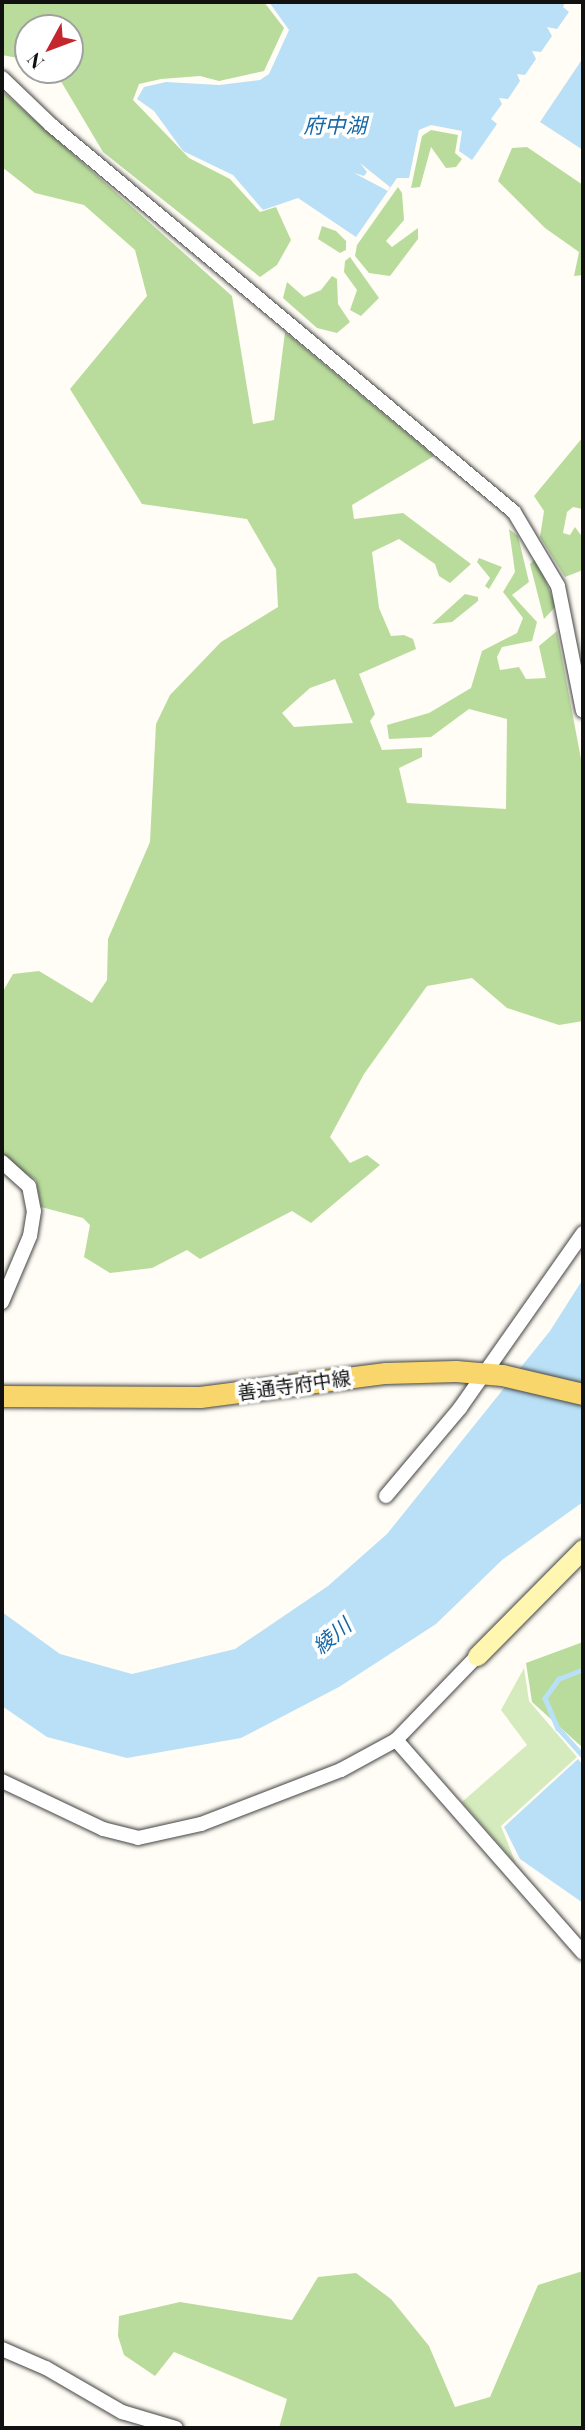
<!DOCTYPE html>
<html>
<head>
<meta charset="utf-8">
<style>
	body { margin:0 }
	#map { position:relative; width:585px; height:2430px; overflow:hidden; background:#fffdf5; font-family:"Playfair Display","Noto Sans JP",serif }
	div>[style] { position:absolute }
	[style*='--x'] { left:calc(var(--x)*1px); top:calc(var(--y)*1px); width:calc(var(--w)*1px); rotate:calc(var(--a)*1deg) }
	.green>* { inset:0; background:#d5ebbd }
	.forest>* { inset:0; background:#b9dc9c }
	.water>* { inset:0; background:#b9e0f7 }
	.pier>* { inset:0; background:#fffdf5 }
	.stream>* { height:4.5px; margin:-2.25px; padding:0 2.25px; transform-origin:2.25px; border-radius:2.25px; background:#b9e0f7 }
	.roads { filter:drop-shadow(0 0 2px #444) drop-shadow(0 0 2px #444) }
	.street>* { height:14px; margin:-7px; padding:0 7px; transform-origin:7px; border-radius:7px; background:#fff }
	.secondary>* { height:19px; margin:-9.5px; padding:0 9.5px; transform-origin:9.5px; border-radius:9.5px; background:#fff6b0 }
	.primary>* { height:21px; margin:-10.5px; padding:0 10.5px; transform-origin:10.5px; border-radius:10.5px; background:#f9d66b }
	span { translate:-50% -50%; white-space:nowrap; text-align:center; line-height:1.15; -webkit-text-stroke:7px #fff; paint-order:stroke }
	.street-label { font-size:19px; color:#111 }
	.water-label { font-size:21px; color:#1768a6; font-style:italic }
	.frame { position:absolute; inset:0; border:4px solid #111; pointer-events:none }
	.north { position:absolute; left:14px; top:14px; width:70px; height:70px; box-sizing:border-box; background:#fff; border:2px solid #a0a0a0; border-radius:50%; rotate:229deg; font-size:19px; font-weight:700; line-height:28px; text-align:center; color:#111 }
	.north::after { content:''; display:block; margin:auto; width:24px; height:32px; background:#c4262e; clip-path:polygon(50% 0,100% 100%,50% 72%,0 100%) }
</style>
</head>
<body>
<div id="map">
	<div class="green">
		<i style="clip-path:polygon(524px 1668px,529px 1701px,577px 1757px,501px 1826px,516px 1864px,462px 1802px,527px 1745px,501px 1710px)"></i>
	</div>
	<div class="forest">
		<i style="clip-path:polygon(2px 2px,264px 2px,284px 28px,264px 71px,219px 81px,200px 76px,161px 79px,139px 84px,133px 100px,189px 158px,230px 179px,260px 212px,276px 207px,291px 240px,277px 265px,260px 277px,103px 152px,59px 78px,46px 70px,70px 70px,70px 28px,28px 28px,28px 60px,2px 55px)"></i>
		<i style="clip-path:polygon(evenodd,2px 91px,232px 296px,253px 424px,274px 420px,285px 332px,434px 456px,352px 505px,354px 519px,403px 513px,471px 564px,450px 583px,439px 576px,435px 564px,399px 539px,372px 552px,379px 608px,391px 636px,404px 635px,413px 639px,416px 649px,359px 674px,375px 714px,370px 721px,382px 750px,422px 748px,422px 757px,399px 768px,407px 803px,506px 809px,507px 719px,469px 709px,431px 737px,389px 739px,387px 725px,429px 713px,471px 688px,482px 651px,517px 633px,523px 618px,503px 592px,515px 572px,509px 529px,518px 536px,529px 582px,512px 595px,537px 622px,532px 641px,502px 647px,497px 657px,500px 670px,519px 667px,526px 679px,546px 678px,539px 646px,557px 631px,583px 770px,583px 1021px,559px 1025px,507px 1008px,472px 978px,427px 986px,364px 1074px,330px 1137px,350px 1163px,367px 1155px,380px 1165px,311px 1223px,292px 1211px,200px 1259px,187px 1250px,152px 1268px,110px 1273px,84px 1257px,90px 1225px,83px 1218px,41px 1207px,36px 1180px,2px 1158px,2px 993px,13px 974px,39px 971px,92px 1003px,107px 980px,108px 939px,150px 842px,156px 724px,170px 695px,221px 642px,278px 607px,276px 569px,247px 519px,142px 504px,70px 389px,147px 296px,135px 250px,84px 205px,35px 193px,2px 167px,2px 91px,335px 679px,353px 723px,294px 727px,282px 713px,310px 688px,335px 679px)"></i>
		<i style="clip-path:polygon(431px 130px,458px 135px,455px 153px,462px 159px,456px 167px,446px 168px,431px 147px,420px 187px,411px 188px,422px 136px)"></i>
		<i style="clip-path:polygon(527px 147px,583px 185px,583px 275px,574px 276px,579px 252px,545px 228px,498px 181px,512px 148px)"></i>
		<i style="clip-path:polygon(398px 187px,402px 193px,404px 220px,386px 241px,392px 247px,418px 228px,418px 239px,390px 276px,369px 273px,355px 256px,357px 245px)"></i>
		<i style="clip-path:polygon(322px 226px,336px 231px,346px 241px,346px 250px,340px 253px,318px 239px)"></i>
		<i style="clip-path:polygon(350px 257px,379px 298px,361px 316px,350px 310px,357px 290px,344px 272px,345px 261px)"></i>
		<i style="clip-path:polygon(332px 276px,337px 279px,338px 304px,350px 322px,337px 333px,317px 328px,283px 298px,287px 282px,304px 297px,321px 290px)"></i>
		<i style="clip-path:polygon(583px 437px,583px 509px,573px 507px,567px 512px,563px 533px,570px 535px,575px 527px,583px 538px,583px 570px,565px 577px,540px 537px,544px 511px,534px 496px)"></i>
		<i style="clip-path:polygon(479px 558px,502px 567px,489px 589px,485px 586px,490px 578px,477px 562px)"></i>
		<i style="clip-path:polygon(536px 558px,556px 606px,544px 619px,530px 564px)"></i>
		<i style="clip-path:polygon(465px 594px,478px 597px,478px 601px,452px 622px,432px 624px)"></i>
		<i style="clip-path:polygon(583px 1642px,583px 1748px,532px 1702px,526px 1663px)"></i>
		<i style="clip-path:polygon(583px 2271px,583px 2428px,279px 2428px,287px 2399px,174px 2352px,155px 2376px,124px 2355px,118px 2336px,119px 2316px,180px 2302px,292px 2320px,318px 2277px,356px 2273px,391px 2299px,429px 2346px,455px 2407px,490px 2397px,538px 2285px)"></i>
	</div>
	<div class="water">
		<i style="clip-path:polygon(269px 2px,565px 2px,563px 7px,569px 12px,557px 29px,547px 27px,552px 36px,541px 52px,532px 51px,536px 59px,525px 75px,517px 74px,520px 81px,508px 99px,499px 98px,502px 104px,491px 119px,497px 124px,472px 160px,459px 151px,462px 131px,431px 125px,419px 130px,409px 178px,397px 178px,356px 237px,298px 198px,263px 210px,233px 175px,183px 151px,154px 111px,137px 99px,144px 87px,166px 82px,219px 85px,260px 80px,269px 74px,289px 30px)"></i>
		<i style="clip-path:polygon(583px 58px,583px 150px,540px 122px)"></i>
		<i style="clip-path:polygon(583px 1279px,583px 1502px,502px 1560px,436px 1624px,339px 1687px,241px 1738px,127px 1758px,47px 1737px,2px 1706px,2px 1612px,60px 1654px,132px 1674px,235px 1649px,328px 1586px,387px 1534px,550px 1331px)"></i>
		<i style="clip-path:polygon(578px 1759px,583px 1765px,583px 1903px,520px 1859px,504px 1827px)"></i>
	</div>
	<div class="pier">
		<i style="clip-path:polygon(360px 163px,390px 187px,388px 191px,354px 173px,364px 176px,367px 172px)"></i>
	</div>
	<div class="stream">
		<i style="--x:583;--y:1670;--w:26;--a:159"></i>
		<i style="--x:559;--y:1679;--w:24;--a:126"></i>
		<i style="--x:545;--y:1698;--w:33;--a:67"></i>
		<i style="--x:558;--y:1728;--w:38;--a:48"></i>
	</div>
	<div class="roads">
		<div class="street">
			<i style="--x:2;--y:78;--w:68;--a:43.8"></i>
			<i style="--x:51;--y:125;--w:603;--a:39.89"></i>
			<i style="--x:514;--y:512;--w:86;--a:59.3"></i>
			<i style="--x:558;--y:586;--w:127;--a:78.7"></i>
			<i style="--x:2;--y:1162;--w:36;--a:42"></i>
			<i style="--x:29;--y:1186;--w:25;--a:79"></i>
			<i style="--x:34;--y:1211;--w:25;--a:99"></i>
			<i style="--x:30;--y:1236;--w:72;--a:113"></i>
			<i style="--x:386;--y:1496;--w:115;--a:-49.9"></i>
			<i style="--x:460;--y:1408;--w:214;--a:-54.9"></i>
			<i style="--x:396;--y:1740;--w:283;--a:48.7"></i>
			<i style="--x:2;--y:1781;--w:112;--a:25.4"></i>
			<i style="--x:103;--y:1829;--w:36;--a:14"></i>
			<i style="--x:138;--y:1838;--w:65;--a:-12.5"></i>
			<i style="--x:201;--y:1824;--w:150;--a:-21.1"></i>
			<i style="--x:341;--y:1770;--w:63;--a:-28.6"></i>
			<i style="--x:396;--y:1740;--w:117;--a:-46"></i>
			<i style="--x:2;--y:2349;--w:48;--a:23.4"></i>
			<i style="--x:46;--y:2368;--w:88;--a:30.1"></i>
			<i style="--x:122;--y:2412;--w:56;--a:16.5"></i>
		</div>
		<div class="secondary">
			<i style="--x:477;--y:1656;--w:151;--a:-45.3"></i>
		</div>
		<div class="primary">
			<i style="--x:2;--y:1396;--w:198;--a:0.3"></i>
			<i style="--x:200;--y:1397;--w:187;--a:-7.4"></i>
			<i style="--x:385;--y:1373;--w:71;--a:-1.6"></i>
			<i style="--x:456;--y:1371;--w:46;--a:5"></i>
			<i style="--x:502;--y:1375;--w:83;--a:13.2"></i>
		</div>
	</div>
	<div class="street-label">
		<span style="left:294px;top:1385px;rotate:-8deg">善通寺府中線</span>
	</div>
	<div class="water-label">
		<span style="left:335px;top:124px">府中湖</span>
		<span style="left:331px;top:1635px;rotate:-40deg">綾川</span>
	</div>
	<div class="frame"></div>
	<div class="north">N</div>
</div>
</body>
</html>
